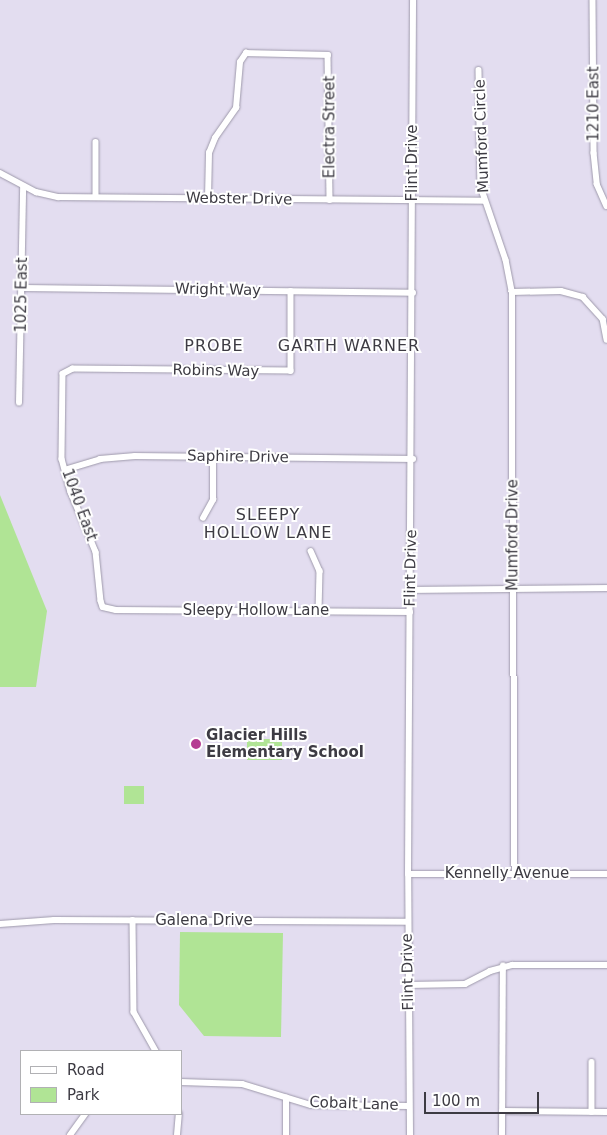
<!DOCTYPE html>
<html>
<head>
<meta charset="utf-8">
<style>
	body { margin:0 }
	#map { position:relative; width:607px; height:1135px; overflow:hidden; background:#e3ddf0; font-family:"DejaVu Sans",sans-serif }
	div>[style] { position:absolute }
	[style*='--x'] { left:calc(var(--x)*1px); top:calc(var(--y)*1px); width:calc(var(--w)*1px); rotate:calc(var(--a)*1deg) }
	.green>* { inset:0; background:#b0e495 }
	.roads { filter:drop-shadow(0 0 1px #9e99ab) drop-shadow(0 0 1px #9e99ab) }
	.street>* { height:5.5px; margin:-2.75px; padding:0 2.75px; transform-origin:2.75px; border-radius:2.75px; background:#fff }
	.dots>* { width:14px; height:14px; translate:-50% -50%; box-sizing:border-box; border:2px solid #fff; border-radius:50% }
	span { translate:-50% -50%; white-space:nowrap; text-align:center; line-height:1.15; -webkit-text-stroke:4px #fff; paint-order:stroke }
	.street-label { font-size:15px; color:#3d3b43 }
	.poi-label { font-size:15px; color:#3d3b43; font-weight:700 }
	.left { translate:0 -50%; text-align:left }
	.neighbourhood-label { font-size:16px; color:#3d3b43; letter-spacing:1px }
	.legend { position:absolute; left:20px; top:1050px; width:162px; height:65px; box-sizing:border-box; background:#fff; border:1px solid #b1b1b4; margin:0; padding:6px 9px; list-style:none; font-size:15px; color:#3d3b43 }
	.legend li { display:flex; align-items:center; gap:10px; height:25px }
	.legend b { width:25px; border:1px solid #b1b1b4 }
	.scale { position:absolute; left:424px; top:1092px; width:115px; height:22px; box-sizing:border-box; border:2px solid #3d3b43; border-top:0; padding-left:6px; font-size:15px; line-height:18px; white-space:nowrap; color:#3d3b43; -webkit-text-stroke:4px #fff; paint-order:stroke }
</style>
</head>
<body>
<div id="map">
	<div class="green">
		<i style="clip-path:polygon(0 495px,47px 611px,36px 687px,0 687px)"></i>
		<i style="clip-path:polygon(247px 739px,282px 739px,282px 760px,247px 760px)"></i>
		<i style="clip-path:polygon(124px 786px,144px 786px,144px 804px,124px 804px)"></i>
		<i style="clip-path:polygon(180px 932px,283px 933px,281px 1037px,204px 1036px,179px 1005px)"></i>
	</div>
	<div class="roads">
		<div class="street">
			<i style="--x:593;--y:0;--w:153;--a:89.6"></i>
			<i style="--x:594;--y:153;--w:31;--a:84"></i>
			<i style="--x:597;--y:184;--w:24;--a:66"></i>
			<i style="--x:479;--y:70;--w:117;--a:89"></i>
			<i style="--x:481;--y:187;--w:77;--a:71.1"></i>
			<i style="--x:506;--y:260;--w:33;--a:79"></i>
			<i style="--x:512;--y:292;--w:582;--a:89.7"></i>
			<i style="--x:96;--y:142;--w:55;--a:90"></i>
			<i style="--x:0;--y:173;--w:41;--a:27.8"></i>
			<i style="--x:36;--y:192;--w:23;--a:13"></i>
			<i style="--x:58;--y:197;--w:426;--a:0.5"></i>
			<i style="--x:208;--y:198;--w:45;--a:-88.7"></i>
			<i style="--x:209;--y:153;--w:16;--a:-68"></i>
			<i style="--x:215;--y:138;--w:37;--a:-55"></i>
			<i style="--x:236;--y:108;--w:46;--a:-85"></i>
			<i style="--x:240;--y:62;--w:11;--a:-56"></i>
			<i style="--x:246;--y:53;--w:82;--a:1.4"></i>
			<i style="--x:328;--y:55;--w:145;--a:89.2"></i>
			<i style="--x:23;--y:288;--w:390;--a:0.7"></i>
			<i style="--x:291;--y:291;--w:80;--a:90"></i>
			<i style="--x:291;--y:371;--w:218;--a:-179.5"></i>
			<i style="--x:73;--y:369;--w:11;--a:153"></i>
			<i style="--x:63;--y:374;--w:85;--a:90.7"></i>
			<i style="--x:62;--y:459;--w:34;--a:75"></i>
			<i style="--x:71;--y:492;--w:65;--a:67.4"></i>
			<i style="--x:96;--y:552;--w:49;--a:84.2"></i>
			<i style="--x:101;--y:601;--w:6;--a:72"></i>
			<i style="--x:103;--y:607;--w:13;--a:13"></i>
			<i style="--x:116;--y:610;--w:294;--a:0.4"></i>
			<i style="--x:512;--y:292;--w:49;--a:-1.2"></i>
			<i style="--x:561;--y:291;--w:23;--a:15"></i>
			<i style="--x:583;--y:297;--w:30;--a:48"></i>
			<i style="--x:603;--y:319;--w:21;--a:79"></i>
			<i style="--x:19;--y:403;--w:216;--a:-88.9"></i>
			<i style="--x:65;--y:470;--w:37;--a:-17"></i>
			<i style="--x:100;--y:459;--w:35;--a:-5"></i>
			<i style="--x:135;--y:456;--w:278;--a:0.6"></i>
			<i style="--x:203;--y:518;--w:21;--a:-61"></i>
			<i style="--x:213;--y:500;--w:43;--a:-90"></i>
			<i style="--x:311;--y:551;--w:22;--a:66"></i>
			<i style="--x:320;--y:571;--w:40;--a:91.4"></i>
			<i style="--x:410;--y:590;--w:197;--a:-0.6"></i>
			<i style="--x:408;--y:874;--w:199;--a:0"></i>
			<i style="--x:133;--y:920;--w:92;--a:89.4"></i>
			<i style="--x:134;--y:1012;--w:45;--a:60.6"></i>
			<i style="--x:0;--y:924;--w:54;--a:-4.2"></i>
			<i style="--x:54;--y:920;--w:354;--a:0.3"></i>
			<i style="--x:408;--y:985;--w:57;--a:-1"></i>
			<i style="--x:465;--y:984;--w:28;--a:-27"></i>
			<i style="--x:490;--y:971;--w:23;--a:-15"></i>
			<i style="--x:512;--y:965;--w:95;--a:0"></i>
			<i style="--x:592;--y:1062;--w:50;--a:90"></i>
			<i style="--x:181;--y:1082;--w:61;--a:1.9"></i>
			<i style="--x:242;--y:1084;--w:72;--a:16.9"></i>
			<i style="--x:311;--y:1105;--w:98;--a:0.6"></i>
			<i style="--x:502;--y:1111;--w:105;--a:0.5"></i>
			<i style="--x:70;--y:1135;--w:26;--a:-54"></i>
			<i style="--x:177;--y:1135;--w:21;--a:-85"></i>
			<i style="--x:286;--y:1135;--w:37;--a:-90"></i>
			<i style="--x:410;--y:1135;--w:261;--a:-90.4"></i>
			<i style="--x:408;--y:874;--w:874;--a:-89.67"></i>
			<i style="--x:502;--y:1135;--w:169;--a:-89.7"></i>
		</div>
	</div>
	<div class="dots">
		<i style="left:196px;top:744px;background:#b53d92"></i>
	</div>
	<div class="street-label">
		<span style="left:594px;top:104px;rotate:-90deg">1210 East</span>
		<span style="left:330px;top:127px;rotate:-90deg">Electra Street</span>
		<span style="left:482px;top:136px;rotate:-92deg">Mumford Circle</span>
		<span style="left:413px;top:163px;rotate:-90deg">Flint Drive</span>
		<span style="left:239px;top:199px;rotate:1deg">Webster Drive</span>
		<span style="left:218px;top:290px;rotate:1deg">Wright Way</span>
		<span style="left:22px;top:295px;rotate:-89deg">1025 East</span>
		<span style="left:216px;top:371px;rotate:1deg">Robins Way</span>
		<span style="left:238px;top:457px;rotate:1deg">Saphire Drive</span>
		<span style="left:79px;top:505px;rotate:70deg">1040 East</span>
		<span style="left:513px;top:535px;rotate:-90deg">Mumford Drive</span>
		<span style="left:411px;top:568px;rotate:-89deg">Flint Drive</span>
		<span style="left:256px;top:611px">Sleepy Hollow Lane</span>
		<span style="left:507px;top:874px">Kennelly Avenue</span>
		<span style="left:204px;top:921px">Galena Drive</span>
		<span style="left:408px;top:972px;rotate:-91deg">Flint Drive</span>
		<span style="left:354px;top:1104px;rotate:2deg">Cobalt Lane</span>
	</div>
	<div class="poi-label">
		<span class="left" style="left:206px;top:744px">Glacier Hills<br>Elementary School</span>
	</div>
	<div class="neighbourhood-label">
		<span style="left:214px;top:346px">PROBE</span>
		<span style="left:349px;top:346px">GARTH WARNER</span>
		<span style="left:268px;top:524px">SLEEPY<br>HOLLOW LANE</span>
	</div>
	<ul class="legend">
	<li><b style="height:6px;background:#fff"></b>Road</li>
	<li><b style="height:14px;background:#b0e495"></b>Park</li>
	</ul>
	<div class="scale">100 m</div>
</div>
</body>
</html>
